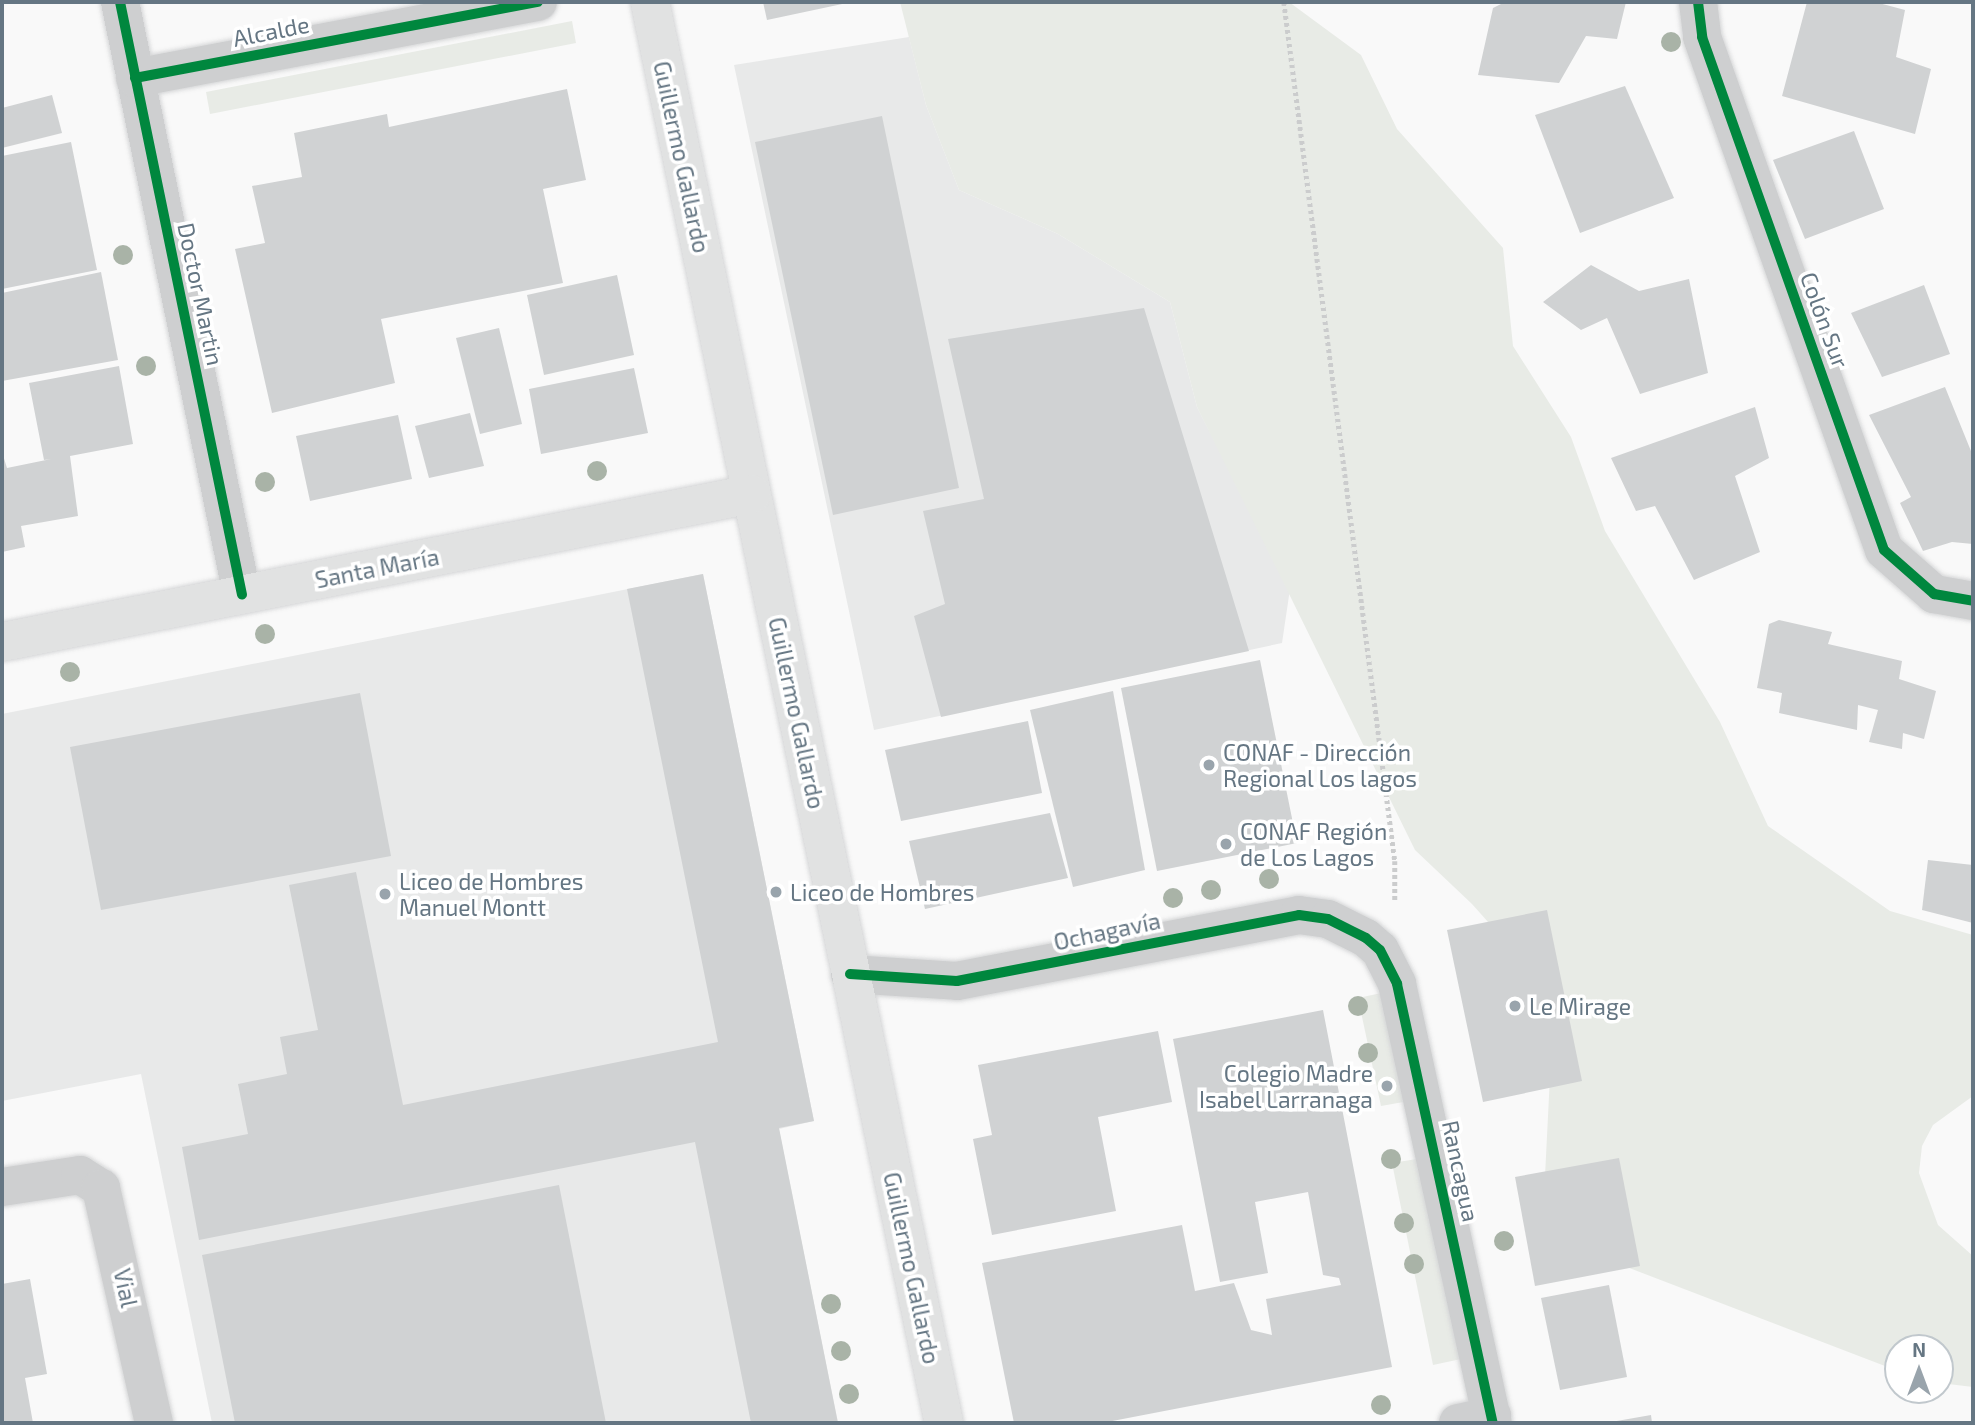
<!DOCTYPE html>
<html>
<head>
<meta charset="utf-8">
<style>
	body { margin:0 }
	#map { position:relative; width:1975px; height:1425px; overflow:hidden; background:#f9f9f9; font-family:"Exo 2",sans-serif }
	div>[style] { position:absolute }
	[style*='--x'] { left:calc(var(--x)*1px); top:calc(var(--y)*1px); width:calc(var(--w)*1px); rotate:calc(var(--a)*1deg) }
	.built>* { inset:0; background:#e8e9e9 }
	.green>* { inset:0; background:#e8ebe6 }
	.building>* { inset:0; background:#d0d2d3 }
	.path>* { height:4.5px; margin-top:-2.25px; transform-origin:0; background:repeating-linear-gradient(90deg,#cbcccd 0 3.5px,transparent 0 7px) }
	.roads { filter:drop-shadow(0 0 2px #d5d6d7) drop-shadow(0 0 2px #d5d6d7) }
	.minor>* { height:38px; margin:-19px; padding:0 19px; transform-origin:19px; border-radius:19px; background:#cecfd0 }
	.major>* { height:38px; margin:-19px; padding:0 19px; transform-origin:19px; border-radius:19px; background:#e1e2e2 }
	.cycleway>* { height:10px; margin:-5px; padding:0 5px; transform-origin:5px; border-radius:5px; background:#00873e }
	.trees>* { width:20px; height:20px; margin:-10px; border-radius:50%; background:#a9b3a7 }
	.dots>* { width:19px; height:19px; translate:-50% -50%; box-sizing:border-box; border:4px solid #fff; border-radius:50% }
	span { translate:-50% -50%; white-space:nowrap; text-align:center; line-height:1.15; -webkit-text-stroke:7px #fff; paint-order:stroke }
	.street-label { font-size:23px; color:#657683 }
	.poi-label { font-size:23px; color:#657683 }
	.left { translate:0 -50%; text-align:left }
	.right { translate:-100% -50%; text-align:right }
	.frame { position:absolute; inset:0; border:4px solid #657683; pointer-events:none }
	.north { position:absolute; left:1884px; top:1334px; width:70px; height:70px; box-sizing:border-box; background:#fff; border:2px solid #c1c8cd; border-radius:50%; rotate:0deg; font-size:19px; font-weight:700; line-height:28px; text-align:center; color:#657683 }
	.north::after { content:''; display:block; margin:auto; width:24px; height:32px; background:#99a4ac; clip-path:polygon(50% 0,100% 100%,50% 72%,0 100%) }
</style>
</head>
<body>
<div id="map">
	<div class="built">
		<i style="clip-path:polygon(909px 37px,926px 105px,959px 190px,1058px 234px,1170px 302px,1197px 407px,1290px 589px,1282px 643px,874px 730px,734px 65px)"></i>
		<i style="clip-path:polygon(703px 574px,814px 1121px,779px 1129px,838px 1423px,212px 1423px,141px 1074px,2px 1101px,2px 714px)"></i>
	</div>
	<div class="green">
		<i style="clip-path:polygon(900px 2px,1289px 2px,1361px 55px,1397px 129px,1503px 248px,1513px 346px,1571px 437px,1605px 531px,1720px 722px,1768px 826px,1890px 911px,1973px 935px,1973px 1096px,1933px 1125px,1922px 1146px,1919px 1173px,1938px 1225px,1973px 1256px,1973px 1387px,1940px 1383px,1940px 1348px,1898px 1348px,1898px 1371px,1598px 1256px,1544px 1196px,1554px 996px,1472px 904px,1415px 850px,1197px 407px,1170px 302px,1058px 234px,959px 190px,926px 105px)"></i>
		<i style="clip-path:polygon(572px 21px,576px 43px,210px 114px,206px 92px)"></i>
		<i style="clip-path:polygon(1386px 992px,1409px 1101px,1381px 1106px,1358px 998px)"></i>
		<i style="clip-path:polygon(1423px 1158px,1461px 1359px,1433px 1365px,1392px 1163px)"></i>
	</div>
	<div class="building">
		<i style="clip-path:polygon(763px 2px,847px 2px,847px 3px,767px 20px)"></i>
		<i style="clip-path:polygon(1505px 2px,1626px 2px,1617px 39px,1586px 36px,1559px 83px,1478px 75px,1493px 8px)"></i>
		<i style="clip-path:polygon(1807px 2px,1875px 2px,1905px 10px,1896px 57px,1931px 69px,1915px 134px,1782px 96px)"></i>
		<i style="clip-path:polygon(1625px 86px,1674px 198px,1580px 233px,1535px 115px)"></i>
		<i style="clip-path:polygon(567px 89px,586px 180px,543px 189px,563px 283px,381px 319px,395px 383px,272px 413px,235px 249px,265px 243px,252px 186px,302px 177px,294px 133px,387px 114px,389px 127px)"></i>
		<i style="clip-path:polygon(52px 95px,62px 133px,2px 148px,2px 108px)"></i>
		<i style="clip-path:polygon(882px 116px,959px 488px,833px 515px,755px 142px)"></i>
		<i style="clip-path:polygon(1854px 131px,1884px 209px,1805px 239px,1773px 160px)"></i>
		<i style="clip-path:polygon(71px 142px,97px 270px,2px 289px,2px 156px)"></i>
		<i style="clip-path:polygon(1591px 265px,1639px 291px,1689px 279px,1708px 373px,1640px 394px,1607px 318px,1581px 330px,1543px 302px)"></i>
		<i style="clip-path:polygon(101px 272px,118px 360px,2px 381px,2px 293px)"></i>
		<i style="clip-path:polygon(617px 275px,634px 355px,544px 375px,527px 295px)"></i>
		<i style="clip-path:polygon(1924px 285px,1950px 354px,1882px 377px,1851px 313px)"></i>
		<i style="clip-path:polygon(1144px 308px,1249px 651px,941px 717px,914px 616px,945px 604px,923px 511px,984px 499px,948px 339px)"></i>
		<i style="clip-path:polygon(499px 328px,522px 424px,480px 434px,456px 338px)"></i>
		<i style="clip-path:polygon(119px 366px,133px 444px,70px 456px,78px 516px,21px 526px,25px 547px,2px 552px,2px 452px,7px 468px,51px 459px,44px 460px,29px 383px)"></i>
		<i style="clip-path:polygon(634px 368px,648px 433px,541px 454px,529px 389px)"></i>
		<i style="clip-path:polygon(1945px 387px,1973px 456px,1973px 544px,1952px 542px,1923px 551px,1900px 503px,1911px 497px,1869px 415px)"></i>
		<i style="clip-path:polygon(1755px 407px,1769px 458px,1735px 476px,1760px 552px,1694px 580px,1655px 506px,1636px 511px,1611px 458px)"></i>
		<i style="clip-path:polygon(470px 413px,484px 466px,429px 478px,415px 426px)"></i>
		<i style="clip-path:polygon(398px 415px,412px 479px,310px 501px,296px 436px)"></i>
		<i style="clip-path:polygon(703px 574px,814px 1121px,779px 1128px,838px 1423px,751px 1423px,695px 1142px,199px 1240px,182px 1147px,248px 1134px,238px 1084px,287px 1074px,280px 1037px,318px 1030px,289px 885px,356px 872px,403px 1105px,718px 1042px,627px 589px)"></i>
		<i style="clip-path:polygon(1779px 620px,1832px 632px,1828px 644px,1902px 661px,1899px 679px,1936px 691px,1924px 739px,1903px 733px,1902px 749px,1869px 742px,1878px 710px,1858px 705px,1857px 730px,1779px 713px,1782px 693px,1757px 688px,1769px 624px)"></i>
		<i style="clip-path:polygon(1260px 660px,1297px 843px,1157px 871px,1121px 688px)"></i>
		<i style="clip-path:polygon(1113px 691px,1145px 870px,1073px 887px,1030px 710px)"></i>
		<i style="clip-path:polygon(360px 693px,391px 856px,101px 910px,70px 747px)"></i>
		<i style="clip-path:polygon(1028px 721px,1042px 793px,901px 821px,885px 750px)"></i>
		<i style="clip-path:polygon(1050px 813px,1068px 878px,925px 909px,909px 841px)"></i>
		<i style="clip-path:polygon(1928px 860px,1973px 865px,1973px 923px,1922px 910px)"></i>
		<i style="clip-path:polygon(1547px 910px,1582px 1081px,1483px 1102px,1447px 930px)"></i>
		<i style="clip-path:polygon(1323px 1010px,1392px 1367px,1102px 1423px,1014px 1423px,982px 1263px,1182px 1225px,1195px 1291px,1234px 1283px,1251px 1330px,1272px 1335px,1266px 1299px,1341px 1285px,1339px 1278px,1323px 1275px,1308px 1192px,1255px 1202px,1268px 1273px,1220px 1282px,1173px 1039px)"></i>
		<i style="clip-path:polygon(1158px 1031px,1172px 1102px,1098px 1117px,1116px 1211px,992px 1235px,973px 1139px,992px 1135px,978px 1065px)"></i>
		<i style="clip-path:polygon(1619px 1158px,1640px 1266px,1535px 1286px,1515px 1177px)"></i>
		<i style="clip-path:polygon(559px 1185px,606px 1423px,235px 1423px,202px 1255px)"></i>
		<i style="clip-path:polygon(30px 1279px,47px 1374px,25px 1378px,33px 1423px,2px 1423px,2px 1284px)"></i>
		<i style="clip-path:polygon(1609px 1285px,1627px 1377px,1560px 1390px,1541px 1298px)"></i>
		<i style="clip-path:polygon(1651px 1415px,1652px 1423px,1611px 1423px,1611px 1422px)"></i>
	</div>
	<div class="path">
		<i style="--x:1284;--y:2;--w:866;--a:82.64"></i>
		<i style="--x:1395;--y:861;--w:40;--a:90"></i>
	</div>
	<div class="roads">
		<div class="minor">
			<i style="--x:120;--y:2;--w:605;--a:78.37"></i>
			<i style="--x:1698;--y:2;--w:35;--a:83"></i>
			<i style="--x:1702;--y:37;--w:544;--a:70.47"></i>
			<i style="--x:1884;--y:550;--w:67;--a:41.3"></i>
			<i style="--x:1934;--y:594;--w:40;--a:10"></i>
			<i style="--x:135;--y:78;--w:410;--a:-10.7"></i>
			<i style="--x:850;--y:974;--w:107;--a:3.7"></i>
			<i style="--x:957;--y:981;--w:348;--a:-10.9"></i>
			<i style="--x:1299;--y:915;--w:29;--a:8"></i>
			<i style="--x:1328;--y:919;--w:42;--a:26.6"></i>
			<i style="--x:1366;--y:938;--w:18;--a:41"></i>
			<i style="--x:1380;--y:950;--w:38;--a:63"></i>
			<i style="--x:1397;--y:984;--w:449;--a:77.7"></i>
			<i style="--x:2;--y:1187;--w:79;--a:-8.7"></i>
			<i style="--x:80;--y:1175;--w:25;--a:32"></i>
			<i style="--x:101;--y:1188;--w:241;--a:77.3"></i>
			<i style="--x:1458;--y:1423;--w:35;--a:-12"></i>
		</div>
		<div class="major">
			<i style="--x:650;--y:2;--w:1451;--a:78.31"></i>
			<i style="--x:2;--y:642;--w:764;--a:-11.16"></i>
		</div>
	</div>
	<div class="cycleway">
		<i style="--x:120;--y:2;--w:605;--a:78.37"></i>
		<i style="--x:1698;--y:2;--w:35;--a:83"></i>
		<i style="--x:1702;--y:37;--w:544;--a:70.47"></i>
		<i style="--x:1884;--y:550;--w:67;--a:41.3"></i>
		<i style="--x:1934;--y:594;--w:40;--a:10"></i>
		<i style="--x:135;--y:78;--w:410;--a:-10.7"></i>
		<i style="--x:850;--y:974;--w:107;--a:3.7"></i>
		<i style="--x:957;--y:981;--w:348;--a:-10.9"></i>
		<i style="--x:1299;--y:915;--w:29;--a:8"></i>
		<i style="--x:1328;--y:919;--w:42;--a:26.6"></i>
		<i style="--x:1366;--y:938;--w:18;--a:41"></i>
		<i style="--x:1380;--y:950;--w:38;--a:63"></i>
		<i style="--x:1397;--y:984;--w:449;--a:77.7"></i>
	</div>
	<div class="trees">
		<i style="left:1671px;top:42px"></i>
		<i style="left:123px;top:255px"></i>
		<i style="left:146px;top:366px"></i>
		<i style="left:597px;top:471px"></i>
		<i style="left:265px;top:482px"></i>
		<i style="left:265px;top:634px"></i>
		<i style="left:70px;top:672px"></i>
		<i style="left:1269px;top:879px"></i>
		<i style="left:1211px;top:890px"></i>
		<i style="left:1173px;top:898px"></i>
		<i style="left:1358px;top:1006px"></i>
		<i style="left:1368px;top:1053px"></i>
		<i style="left:1391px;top:1159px"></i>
		<i style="left:1404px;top:1223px"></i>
		<i style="left:1504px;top:1241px"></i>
		<i style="left:1414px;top:1264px"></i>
		<i style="left:831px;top:1304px"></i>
		<i style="left:841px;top:1351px"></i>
		<i style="left:849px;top:1394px"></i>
		<i style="left:1381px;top:1405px"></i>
	</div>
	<div class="dots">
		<i style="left:1209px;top:765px;background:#99a4ac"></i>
		<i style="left:1226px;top:844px;background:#99a4ac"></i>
		<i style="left:776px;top:892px;background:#99a4ac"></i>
		<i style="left:385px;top:894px;background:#99a4ac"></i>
		<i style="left:1515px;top:1006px;background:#99a4ac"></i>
		<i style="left:1387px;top:1086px;background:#99a4ac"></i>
	</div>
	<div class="street-label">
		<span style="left:271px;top:31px;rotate:-11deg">Alcalde</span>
		<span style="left:682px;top:157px;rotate:78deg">Guillermo Gallardo</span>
		<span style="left:201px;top:294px;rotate:78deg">Doctor Martin</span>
		<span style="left:1825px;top:320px;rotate:70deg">Colón Sur</span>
		<span style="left:377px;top:568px;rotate:-11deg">Santa María</span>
		<span style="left:797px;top:713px;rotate:78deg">Guillermo Gallardo</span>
		<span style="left:1107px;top:931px;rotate:-12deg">Ochagavía</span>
		<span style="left:1461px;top:1171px;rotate:78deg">Rancagua</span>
		<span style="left:912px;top:1268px;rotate:78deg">Guillermo Gallardo</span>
		<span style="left:126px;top:1288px;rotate:78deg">Vial</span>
	</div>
	<div class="poi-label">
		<span class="left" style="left:1223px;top:765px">CONAF - Dirección<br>Regional Los lagos</span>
		<span class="left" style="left:1240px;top:844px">CONAF Región<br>de Los Lagos</span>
		<span class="left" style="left:399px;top:894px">Liceo de Hombres<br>Manuel Montt</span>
		<span class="left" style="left:790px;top:892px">Liceo de Hombres</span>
		<span class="left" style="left:1529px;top:1006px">Le Mirage</span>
		<span class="right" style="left:1373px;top:1086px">Colegio Madre<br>Isabel Larranaga</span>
	</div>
	<div class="frame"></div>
	<div class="north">N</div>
</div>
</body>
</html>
